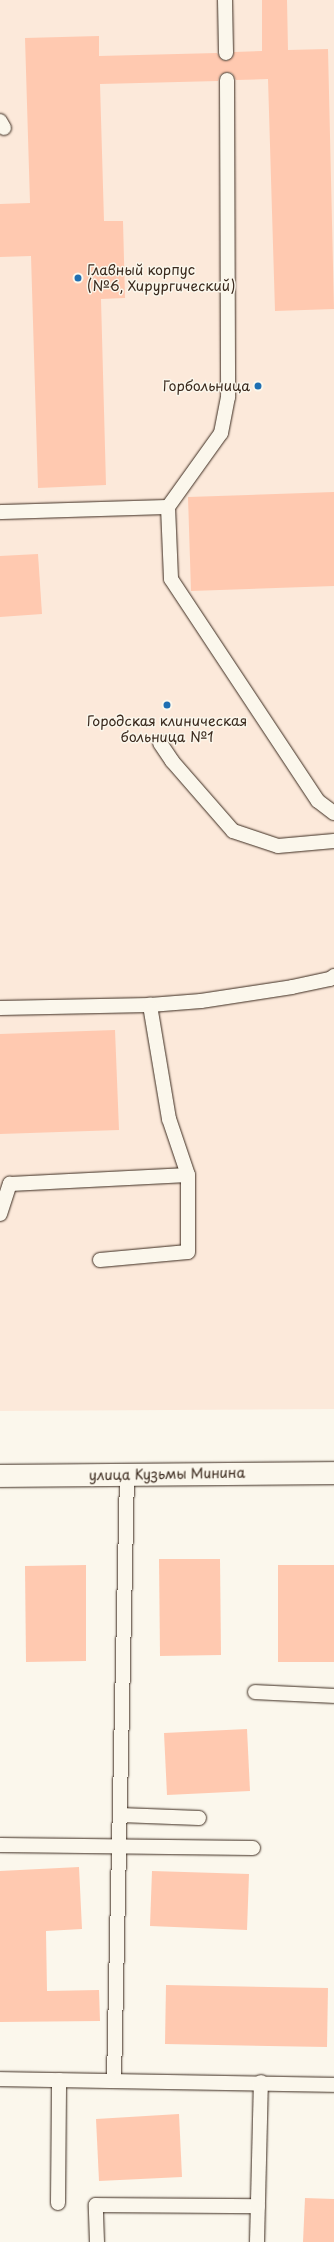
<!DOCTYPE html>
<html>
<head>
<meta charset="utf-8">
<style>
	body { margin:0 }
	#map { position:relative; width:334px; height:2242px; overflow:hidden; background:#fbf7ec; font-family:"Playpen Sans",sans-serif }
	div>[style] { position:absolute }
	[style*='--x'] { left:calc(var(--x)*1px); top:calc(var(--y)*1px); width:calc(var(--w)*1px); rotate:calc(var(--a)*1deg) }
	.built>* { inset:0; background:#fce9da }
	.building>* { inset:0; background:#ffc9b0 }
	.roads { filter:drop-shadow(0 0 1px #3b2a1e) drop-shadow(0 0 1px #3b2a1e) }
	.lane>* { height:14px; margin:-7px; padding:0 7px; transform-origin:7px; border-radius:7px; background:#fbf7ec }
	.street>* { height:22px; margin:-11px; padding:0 11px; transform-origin:11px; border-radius:11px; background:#fbf7ec }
	.dots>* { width:11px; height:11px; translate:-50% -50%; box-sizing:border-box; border:2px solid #fbf7ec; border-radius:50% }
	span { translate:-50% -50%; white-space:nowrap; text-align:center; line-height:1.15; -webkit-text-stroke:3px #fbf7ec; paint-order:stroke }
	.poi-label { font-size:14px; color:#3b2a1e }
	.left { translate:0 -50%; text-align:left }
	.right { translate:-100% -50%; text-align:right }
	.street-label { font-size:14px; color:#3b2a1e }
</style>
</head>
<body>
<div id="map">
	<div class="built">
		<i style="clip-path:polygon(0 0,334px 0,334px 1409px,0 1411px)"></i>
	</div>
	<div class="building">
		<i style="clip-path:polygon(262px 0,287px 0,288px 50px,328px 49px,334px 309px,275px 311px,268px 79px,236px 80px,232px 73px,227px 72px,220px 75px,218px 81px,100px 84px,104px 221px,123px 221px,125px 298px,101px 299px,106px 485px,38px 488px,31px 256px,0 257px,0 204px,30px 203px,25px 38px,99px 36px,99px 56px,217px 53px,222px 60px,227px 61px,233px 57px,234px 52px,262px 51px)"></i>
		<i style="clip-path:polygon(334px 492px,334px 586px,191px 591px,188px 497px)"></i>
		<i style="clip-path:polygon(38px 554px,42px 614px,0 617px,0 556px)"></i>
		<i style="clip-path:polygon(115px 1030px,119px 1130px,0 1134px,0 1034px)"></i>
		<i style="clip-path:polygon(159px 1559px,220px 1559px,221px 1655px,160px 1656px)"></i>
		<i style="clip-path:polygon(86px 1565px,86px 1661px,26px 1662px,25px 1566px)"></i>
		<i style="clip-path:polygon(278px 1565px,334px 1565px,334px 1662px,278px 1662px)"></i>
		<i style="clip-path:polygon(247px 1729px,250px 1791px,167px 1795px,164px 1733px)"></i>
		<i style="clip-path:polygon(79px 1867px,82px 1929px,46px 1931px,47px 1991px,99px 1990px,100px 2021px,0 2022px,0 1871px)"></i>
		<i style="clip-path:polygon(152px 1871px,249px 1874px,247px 1930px,150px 1926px)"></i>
		<i style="clip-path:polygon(166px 1985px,328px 1988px,327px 2047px,165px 2044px)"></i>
		<i style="clip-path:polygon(179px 2114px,182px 2177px,99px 2181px,96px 2119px)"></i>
		<i style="clip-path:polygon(305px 2198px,334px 2199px,334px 2242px,303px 2242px)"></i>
	</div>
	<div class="roads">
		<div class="lane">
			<i style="--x:225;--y:0;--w:53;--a:88.9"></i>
			<i style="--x:227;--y:80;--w:317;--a:89.8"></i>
			<i style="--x:228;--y:397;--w:37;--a:101"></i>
			<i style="--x:221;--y:433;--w:91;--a:125.6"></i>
			<i style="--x:168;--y:507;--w:72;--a:87.6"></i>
			<i style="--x:171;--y:579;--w:266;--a:56.5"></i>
			<i style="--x:318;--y:801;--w:20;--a:37"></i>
			<i style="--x:0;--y:121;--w:8;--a:60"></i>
			<i style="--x:0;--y:512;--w:168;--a:-1.7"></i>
			<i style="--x:160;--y:743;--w:22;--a:56"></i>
			<i style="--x:172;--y:761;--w:93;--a:48.9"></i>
			<i style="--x:233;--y:831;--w:47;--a:18.4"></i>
			<i style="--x:278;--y:846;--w:56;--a:-5.1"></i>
			<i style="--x:0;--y:1008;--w:150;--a:-1.1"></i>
			<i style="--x:150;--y:1005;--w:51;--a:-4.5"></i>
			<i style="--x:201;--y:1001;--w:92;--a:-8.7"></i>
			<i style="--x:292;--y:987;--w:39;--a:-12"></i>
			<i style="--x:330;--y:979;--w:5;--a:-37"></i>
			<i style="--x:0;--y:1214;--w:32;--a:-72"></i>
			<i style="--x:10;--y:1184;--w:178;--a:-2.9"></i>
			<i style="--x:100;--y:1260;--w:88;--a:-5.2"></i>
			<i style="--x:188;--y:1252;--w:77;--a:-90"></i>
			<i style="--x:188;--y:1175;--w:59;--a:-108.7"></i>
			<i style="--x:169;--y:1119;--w:116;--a:-99.5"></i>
			<i style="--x:255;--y:1692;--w:79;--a:2.9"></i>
			<i style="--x:120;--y:1815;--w:79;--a:2.2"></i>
			<i style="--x:0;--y:1845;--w:253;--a:0.7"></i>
			<i style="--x:0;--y:2079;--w:334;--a:1"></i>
			<i style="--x:114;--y:2080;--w:605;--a:-88.77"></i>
			<i style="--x:58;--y:2203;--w:123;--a:-89.5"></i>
			<i style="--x:97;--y:2242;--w:37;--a:-92"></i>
			<i style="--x:96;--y:2205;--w:162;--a:0.4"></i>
			<i style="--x:257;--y:2242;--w:160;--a:-88.6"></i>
		</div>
		<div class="street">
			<i style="--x:0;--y:1476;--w:334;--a:-0.5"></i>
		</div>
	</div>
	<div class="dots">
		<i style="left:78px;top:278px;background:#1f6fb2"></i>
		<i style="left:258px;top:386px;background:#1f6fb2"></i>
		<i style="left:167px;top:705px;background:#1f6fb2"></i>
	</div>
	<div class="poi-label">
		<span class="left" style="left:87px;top:278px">Главный корпус<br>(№6, Хирургический)</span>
		<span class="right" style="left:250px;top:386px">Горбольница</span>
		<span style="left:167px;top:729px">Городская клиническая<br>больница №1</span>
	</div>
	<div class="street-label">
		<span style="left:167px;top:1474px;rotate:-1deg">улица Кузьмы Минина</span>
	</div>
</div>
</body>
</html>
